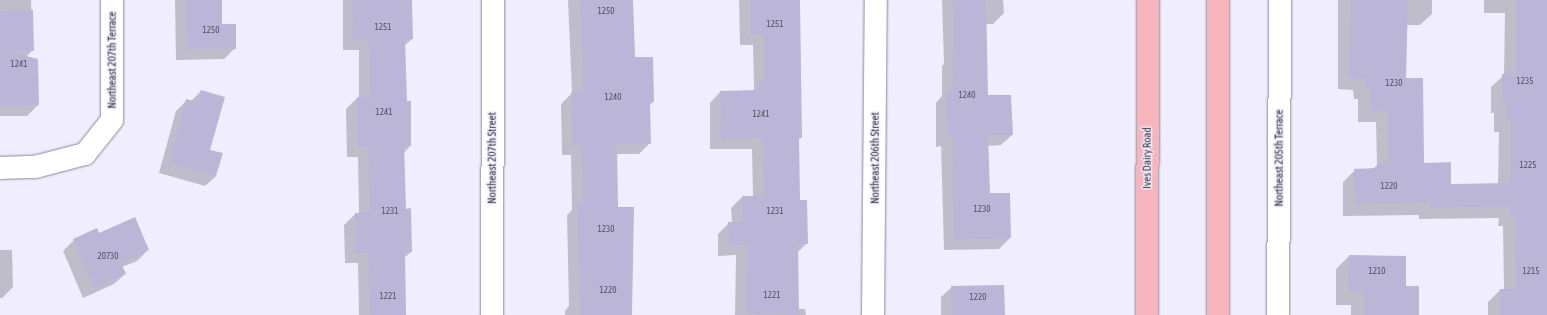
<!DOCTYPE html>
<html>
<head>
<meta charset="utf-8">
<style>
	body { margin:0 }
	#map { position:relative; width:1547px; height:315px; overflow:hidden; background:#f0edfe; font-family:"Asap Condensed",sans-serif }
	div>[style] { position:absolute }
	[style*='--x'] { left:calc(var(--x)*1px); top:calc(var(--y)*1px); width:calc(var(--w)*1px); rotate:calc(var(--a)*1deg) }
	.shadow>* { inset:0; background:#0003 }
	.building>* { inset:0; background:#bbb5d8 }
	.roads { filter:drop-shadow(0 0 1px #8b879b) drop-shadow(0 0 1px #8b879b) }
	.minor>* { height:22px; margin:-11px; padding:0 11px; transform-origin:11px; border-radius:11px; background:#fff }
	.major>* { height:22px; margin:-11px; padding:0 11px; transform-origin:11px; border-radius:11px; background:#f6b4bc }
	span { translate:-50% -50%; white-space:nowrap; text-align:center; line-height:1.15; -webkit-text-stroke:3px #f0edfe; paint-order:stroke }
	.number-label { font-size:9px; color:#545160 }
	.number-label span { -webkit-text-stroke-width:0 }
	.street-label { font-size:11px; color:#313038 }
</style>
</head>
<body>
<div id="map">
	<div class="shadow">
		<i style="clip-path:polygon(0 0,31px 0,33px 50px,26px 57px,38px 105px,27px 116px,0 116px)"></i>
		<i style="clip-path:polygon(175px 0,221px 0,221px 25px,235px 48px,224px 59px,176px 60px)"></i>
		<i style="clip-path:polygon(343px 0,411px 0,412px 39px,404px 46px,406px 102px,410px 146px,404px 153px,405px 210px,411px 252px,404px 258px,405px 315px,359px 315px,358px 263px,345px 263px,344px 225px,355px 214px,359px 214px,358px 157px,347px 157px,346px 109px,357px 98px,359px 98px,359px 50px,343px 50px)"></i>
		<i style="clip-path:polygon(568px 0,632px 0,634px 58px,653px 102px,649px 106px,650px 143px,639px 154px,616px 154px,617px 208px,632px 315px,565px 315px,565px 311px,569px 306px,567px 215px,572px 210px,571px 155px,562px 155px,561px 104px,572px 93px)"></i>
		<i style="clip-path:polygon(739px 0,799px 0,801px 137px,798px 140px,799px 201px,807px 243px,797px 253px,798px 309px,805px 309px,806px 315px,735px 315px,736px 255px,718px 256px,718px 234px,729px 223px,732px 223px,731px 208px,742px 197px,753px 197px,752px 149px,710px 149px,710px 103px,720px 92px,751px 92px,754px 89px,753px 45px,740px 45px)"></i>
		<i style="clip-path:polygon(942px 0,1003px 0,1004px 13px,993px 24px,986px 24px,987px 96px,1012px 135px,1001px 145px,987px 146px,989px 194px,1009px 194px,1010px 238px,999px 249px,944px 250px,941px 146px,936px 147px,936px 103px,942px 96px,942px 66px,944px 64px)"></i>
		<i style="clip-path:polygon(1338px 0,1432px 0,1432px 14px,1420px 25px,1406px 25px,1405px 79px,1423px 164px,1450px 185px,1498px 184px,1499px 132px,1494px 132px,1494px 113px,1491px 113px,1491px 87px,1504px 75px,1505px 13px,1484px 13px,1484px 0,1547px 0,1547px 315px,1488px 315px,1488px 302px,1500px 290px,1504px 290px,1503px 226px,1498px 226px,1499px 218px,1419px 219px,1419px 215px,1343px 216px,1343px 182px,1355px 170px,1373px 169px,1377px 165px,1376px 122px,1358px 122px,1358px 99px,1354px 99px,1353px 90px,1338px 89px)"></i>
		<i style="clip-path:polygon(201px 91px,209px 151px,216px 176px,205px 186px,159px 173px,176px 111px,187px 100px,191px 101px)"></i>
		<i style="clip-path:polygon(98px 234px,148px 250px,137px 261px,122px 267px,125px 274px,114px 284px,83px 298px,63px 251px,74px 240px)"></i>
		<i style="clip-path:polygon(0 250px,12px 250px,13px 287px,2px 298px,0 298px)"></i>
		<i style="clip-path:polygon(1349px 256px,1405px 287px,1418px 315px,1351px 315px,1351px 305px,1336px 305px,1336px 269px)"></i>
		<i style="clip-path:polygon(952px 287px,1004px 315px,941px 315px,941px 297px)"></i>
	</div>
	<div class="building">
		<i style="clip-path:polygon(186px 0,222px 0,222px 24px,236px 24px,236px 49px,187px 49px)"></i>
		<i style="clip-path:polygon(352px 0,412px 0,413px 39px,405px 39px,407px 101px,411px 101px,411px 146px,404px 146px,406px 209px,411px 208px,412px 252px,405px 252px,406px 315px,370px 315px,368px 253px,355px 253px,355px 213px,370px 212px,368px 147px,357px 147px,357px 97px,370px 98px,369px 40px,353px 40px)"></i>
		<i style="clip-path:polygon(580px 0,633px 0,635px 57px,653px 57px,654px 102px,650px 102px,651px 144px,617px 144px,618px 207px,634px 207px,632px 315px,580px 315px,577px 203px,583px 203px,581px 145px,572px 145px,571px 92px,583px 92px)"></i>
		<i style="clip-path:polygon(750px 0,800px 0,802px 138px,799px 138px,800px 200px,807px 200px,808px 244px,798px 244px,799px 315px,746px 314px,747px 245px,729px 245px,728px 222px,742px 222px,742px 196px,764px 196px,763px 138px,721px 139px,720px 91px,759px 90px,758px 82px,764px 82px,764px 35px,750px 35px)"></i>
		<i style="clip-path:polygon(953px 0,986px 0,988px 95px,1011px 95px,1013px 135px,988px 135px,990px 193px,1010px 193px,1011px 238px,954px 240px,952px 136px,947px 136px,946px 91px,953px 91px,952px 54px,954px 54px)"></i>
		<i style="clip-path:polygon(1350px 0,1408px 0,1406px 78px,1423px 78px,1424px 163px,1451px 162px,1451px 184px,1510px 183px,1510px 120px,1506px 120px,1506px 102px,1502px 102px,1502px 74px,1516px 74px,1516px 0,1547px 0,1547px 315px,1500px 315px,1500px 289px,1516px 289px,1515px 215px,1510px 215px,1510px 206px,1430px 208px,1431px 203px,1355px 204px,1354px 169px,1377px 168px,1377px 164px,1388px 163px,1388px 111px,1370px 110px,1370px 88px,1365px 88px,1365px 78px,1349px 78px)"></i>
		<i style="clip-path:polygon(33px 10px,34px 51px,7px 51px,38px 59px,39px 105px,0 106px,0 11px)"></i>
		<i style="clip-path:polygon(201px 90px,225px 97px,210px 150px,223px 153px,216px 176px,169px 163px,186px 99px,198px 102px)"></i>
		<i style="clip-path:polygon(135px 217px,149px 250px,121px 263px,126px 274px,94px 288px,73px 239px,97px 228px,99px 233px)"></i>
		<i style="clip-path:polygon(1349px 255px,1406px 256px,1406px 286px,1419px 286px,1419px 315px,1364px 315px,1364px 292px,1348px 292px)"></i>
		<i style="clip-path:polygon(1004px 285px,1005px 315px,952px 315px,951px 286px)"></i>
	</div>
	<div class="roads">
		<div class="minor">
			<i style="--x:0;--y:168;--w:35;--a:-2"></i>
			<i style="--x:35;--y:167;--w:52;--a:-14.6"></i>
			<i style="--x:85;--y:154;--w:43;--a:-51.5"></i>
			<i style="--x:112;--y:120;--w:120;--a:-90"></i>
			<i style="--x:492;--y:315;--w:315;--a:-89.8"></i>
			<i style="--x:873;--y:315;--w:315;--a:-89.5"></i>
			<i style="--x:1278;--y:315;--w:315;--a:-89.6"></i>
		</div>
		<div class="major">
			<i style="--x:1218;--y:0;--w:315;--a:90"></i>
			<i style="--x:1147;--y:315;--w:315;--a:-89.8"></i>
		</div>
	</div>
	<div class="number-label">
		<span style="left:606px;top:11px">1250</span>
		<span style="left:775px;top:24px">1251</span>
		<span style="left:383px;top:27px">1251</span>
		<span style="left:211px;top:30px">1250</span>
		<span style="left:19px;top:64px">1241</span>
		<span style="left:1525px;top:81px">1235</span>
		<span style="left:1394px;top:83px">1230</span>
		<span style="left:967px;top:95px">1240</span>
		<span style="left:613px;top:97px">1240</span>
		<span style="left:384px;top:112px">1241</span>
		<span style="left:761px;top:114px">1241</span>
		<span style="left:1528px;top:165px">1225</span>
		<span style="left:1389px;top:186px">1220</span>
		<span style="left:982px;top:209px">1230</span>
		<span style="left:390px;top:211px">1231</span>
		<span style="left:775px;top:211px">1231</span>
		<span style="left:606px;top:229px">1230</span>
		<span style="left:108px;top:256px">20730</span>
		<span style="left:1377px;top:271px">1210</span>
		<span style="left:1531px;top:271px">1215</span>
		<span style="left:608px;top:290px">1220</span>
		<span style="left:772px;top:295px">1221</span>
		<span style="left:388px;top:296px">1221</span>
		<span style="left:978px;top:297px">1220</span>
	</div>
	<div class="street-label">
		<span style="left:112px;top:60px;rotate:-90deg">Northeast 207th Terrace</span>
		<span style="left:492px;top:158px;rotate:-90deg">Northeast 207th Street</span>
		<span style="left:875px;top:158px;rotate:-90deg">Northeast 206th Street</span>
		<span style="left:1147px;top:158px;rotate:-90deg">Ives Dairy Road</span>
		<span style="left:1279px;top:158px;rotate:-90deg">Northeast 205th Terrace</span>
	</div>
</div>
</body>
</html>
